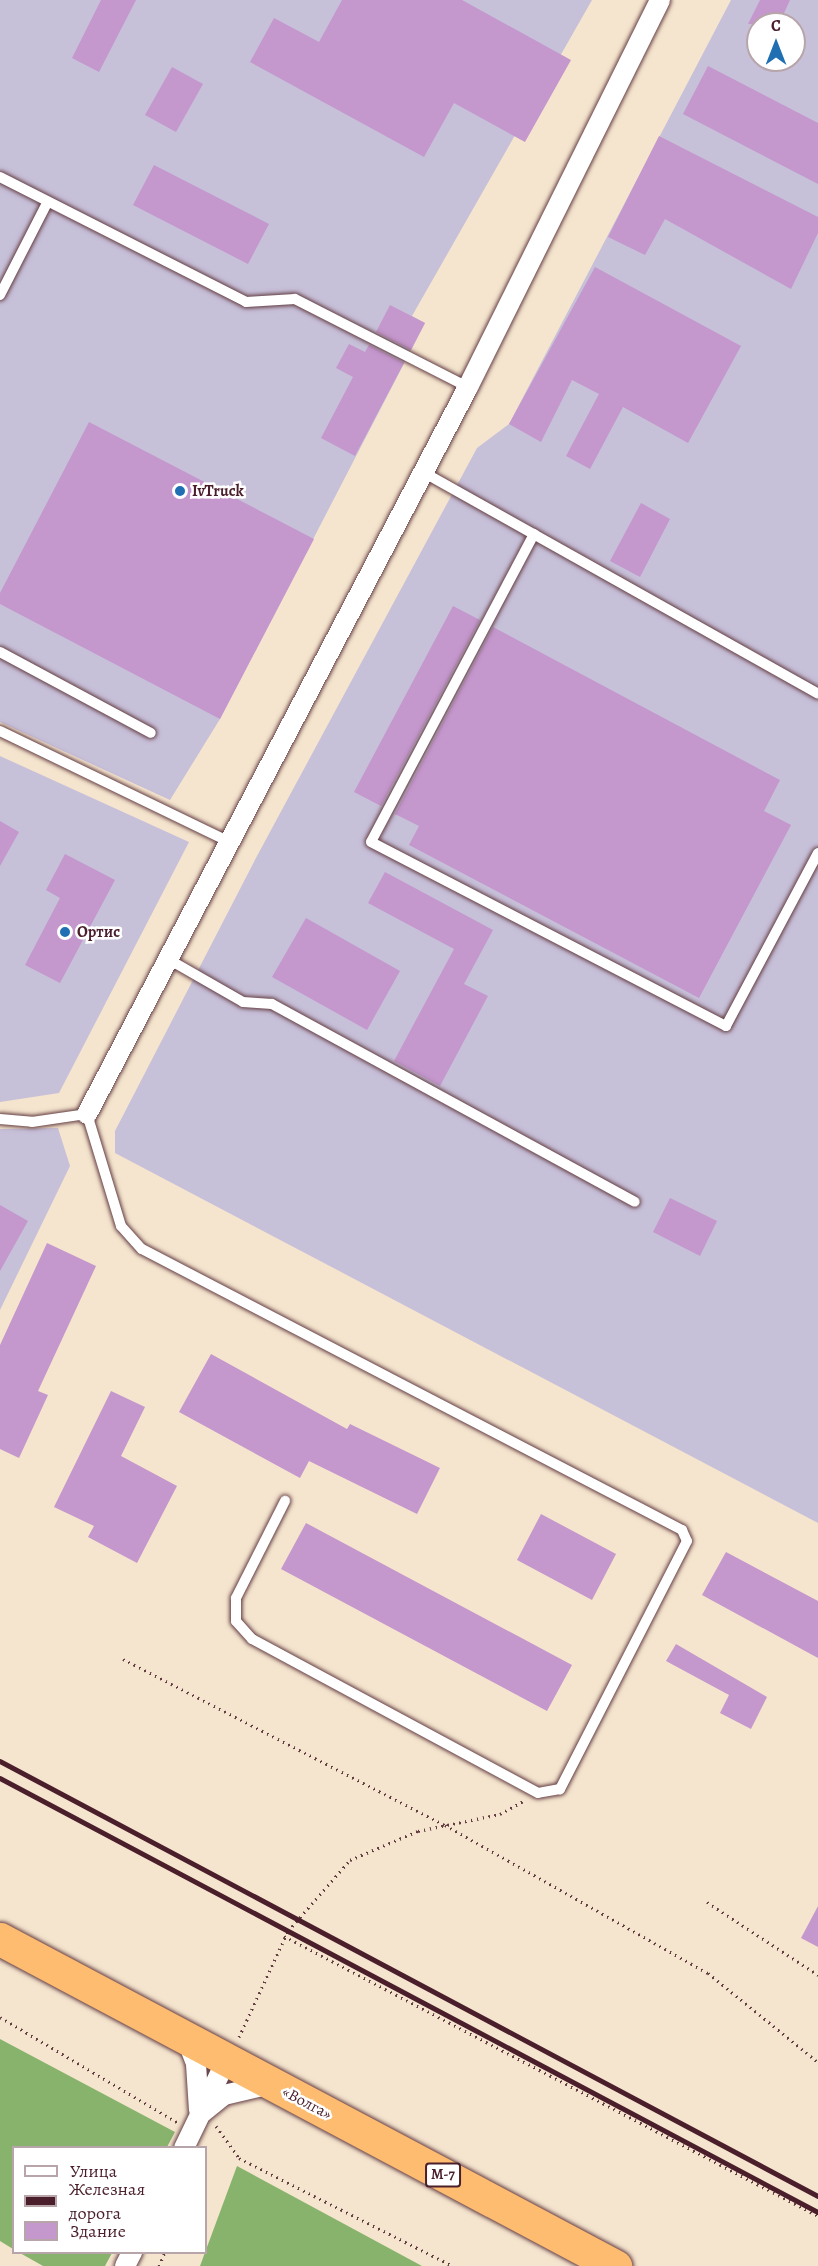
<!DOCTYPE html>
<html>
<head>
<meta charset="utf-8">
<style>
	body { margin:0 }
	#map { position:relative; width:818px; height:2266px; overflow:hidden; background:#f5e5ce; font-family:Alegreya,serif }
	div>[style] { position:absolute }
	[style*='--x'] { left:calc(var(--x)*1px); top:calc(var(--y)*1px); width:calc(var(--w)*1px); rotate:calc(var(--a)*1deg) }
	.industrial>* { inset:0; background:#c7c0d9 }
	.forest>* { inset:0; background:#88b36c }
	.building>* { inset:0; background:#c497cd }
	.path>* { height:3px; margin-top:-1.5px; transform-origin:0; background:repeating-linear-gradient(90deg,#643d43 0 1.5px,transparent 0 6px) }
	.roads { filter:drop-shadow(0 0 2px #643d43) drop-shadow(0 0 2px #643d43) }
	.service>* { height:10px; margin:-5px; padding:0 5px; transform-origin:5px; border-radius:5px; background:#fff }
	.minor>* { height:20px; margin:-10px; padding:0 10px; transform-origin:10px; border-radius:10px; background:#fff }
	.trunk>* { height:33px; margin:-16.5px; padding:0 16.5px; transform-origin:16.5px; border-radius:16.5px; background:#febc70 }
	.rail>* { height:4.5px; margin:-2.25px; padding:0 2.25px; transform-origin:2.25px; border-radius:2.25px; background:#4a1f2b }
	.dots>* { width:16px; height:16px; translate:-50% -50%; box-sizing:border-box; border:3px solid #fff; border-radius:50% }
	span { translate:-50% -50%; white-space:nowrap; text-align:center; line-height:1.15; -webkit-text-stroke:5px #fff; paint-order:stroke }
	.shield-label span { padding:2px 4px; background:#fff; border:2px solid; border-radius:4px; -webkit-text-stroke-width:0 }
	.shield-label { font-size:15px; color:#4a1f2b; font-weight:700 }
	.poi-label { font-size:16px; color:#4a1f2b; font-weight:700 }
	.left { translate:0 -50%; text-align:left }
	.street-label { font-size:16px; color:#4a1f2b }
	.legend { position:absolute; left:12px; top:2146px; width:195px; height:108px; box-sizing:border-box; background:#fff; border:2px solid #b7a5aa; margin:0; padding:8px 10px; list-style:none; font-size:18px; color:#4a1f2b }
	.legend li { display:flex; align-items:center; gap:12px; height:30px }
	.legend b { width:30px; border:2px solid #b7a5aa }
	.north { position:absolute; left:746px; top:12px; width:60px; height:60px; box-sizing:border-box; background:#fff; border:2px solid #b7a5aa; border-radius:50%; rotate:0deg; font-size:16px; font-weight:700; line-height:24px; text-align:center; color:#4a1f2b }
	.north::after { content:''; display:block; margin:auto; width:21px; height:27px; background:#1f6fb2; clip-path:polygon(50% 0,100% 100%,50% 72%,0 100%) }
</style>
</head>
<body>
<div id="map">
	<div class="industrial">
		<i style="clip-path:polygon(0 0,592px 0,412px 316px,425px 323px,220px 719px,170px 800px,0 722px)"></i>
		<i style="clip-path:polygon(evenodd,731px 0,818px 0,818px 1523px,115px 1153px,115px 1131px,257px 856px,477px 448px,509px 424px,731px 0,758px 24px,794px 24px,794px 60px,758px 60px,758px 24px)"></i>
		<i style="clip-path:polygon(0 756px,189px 842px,59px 1093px,0 1102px)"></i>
		<i style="clip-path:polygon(58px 1128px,70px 1166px,0 1310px,0 1129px)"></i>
	</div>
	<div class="forest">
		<i style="clip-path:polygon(0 2039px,175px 2132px,167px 2147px,14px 2148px,13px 2249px,0 2241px)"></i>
		<i style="clip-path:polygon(237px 2166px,422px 2266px,200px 2266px)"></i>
		<i style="clip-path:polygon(20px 2253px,112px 2253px,105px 2266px,43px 2266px)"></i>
	</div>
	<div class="building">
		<i style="clip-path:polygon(101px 0,136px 0,99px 72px,72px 58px)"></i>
		<i style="clip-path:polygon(342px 0,462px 0,571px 60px,525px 142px,454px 103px,424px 157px,250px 62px,274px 18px,319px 42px)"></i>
		<i style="clip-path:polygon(760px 0,790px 0,779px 24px,748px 24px)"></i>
		<i style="clip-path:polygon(708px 66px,818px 123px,818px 184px,683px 114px)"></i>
		<i style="clip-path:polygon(172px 67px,203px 84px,176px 132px,145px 115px)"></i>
		<i style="clip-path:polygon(659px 136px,818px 217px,818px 233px,791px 289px,665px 219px,645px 255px,608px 237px)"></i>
		<i style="clip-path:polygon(154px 165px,269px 224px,248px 264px,133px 205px)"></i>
		<i style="clip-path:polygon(595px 267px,741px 346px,688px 443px,623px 407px,590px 469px,566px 456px,599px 394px,572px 380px,541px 442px,509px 424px)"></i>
		<i style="clip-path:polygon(390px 305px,425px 323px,411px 350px,376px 332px)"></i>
		<i style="clip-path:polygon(349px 344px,365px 352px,369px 345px,404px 363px,355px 456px,321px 438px,353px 377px,336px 368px)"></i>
		<i style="clip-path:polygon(89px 422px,314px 539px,220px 719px,0 604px,0 593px)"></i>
		<i style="clip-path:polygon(641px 503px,670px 519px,640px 577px,610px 561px)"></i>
		<i style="clip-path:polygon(453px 606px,480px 620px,381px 806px,354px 792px)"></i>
		<i style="clip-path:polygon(493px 627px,780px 780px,764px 811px,791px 825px,699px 998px,409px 845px,419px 826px,395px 814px)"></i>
		<i style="clip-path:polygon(0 821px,19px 832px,0 866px)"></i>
		<i style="clip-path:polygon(65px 854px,115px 880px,60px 983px,25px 965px,60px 898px,46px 890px)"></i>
		<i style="clip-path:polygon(385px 872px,493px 930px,464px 984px,488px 996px,440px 1086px,394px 1061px,454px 949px,368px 903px)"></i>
		<i style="clip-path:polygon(306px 918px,400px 971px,367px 1030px,272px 977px)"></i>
		<i style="clip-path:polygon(670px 1198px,717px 1221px,700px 1256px,653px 1232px)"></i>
		<i style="clip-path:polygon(0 1205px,28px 1221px,0 1271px)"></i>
		<i style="clip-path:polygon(47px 1243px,96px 1266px,38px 1391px,48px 1395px,19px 1458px,0 1449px,0 1345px)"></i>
		<i style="clip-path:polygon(211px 1354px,347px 1429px,350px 1424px,440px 1468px,417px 1514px,309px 1461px,300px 1478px,179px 1412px)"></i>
		<i style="clip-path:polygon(111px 1391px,145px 1407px,121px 1456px,177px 1486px,137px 1563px,88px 1537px,94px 1526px,54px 1507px)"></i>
		<i style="clip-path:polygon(541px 1514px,616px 1554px,592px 1600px,517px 1560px)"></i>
		<i style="clip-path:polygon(306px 1523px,572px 1665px,547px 1711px,281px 1569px)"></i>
		<i style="clip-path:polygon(726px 1552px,818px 1601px,818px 1658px,702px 1595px)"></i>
		<i style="clip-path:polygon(676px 1644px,767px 1697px,751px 1729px,720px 1713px,729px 1695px,666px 1661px)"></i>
		<i style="clip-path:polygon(818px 1906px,818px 1947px,801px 1938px)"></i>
	</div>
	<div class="path">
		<i style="--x:123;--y:1659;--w:362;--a:27.3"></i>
		<i style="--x:445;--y:1825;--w:302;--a:29.4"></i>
		<i style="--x:708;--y:1973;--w:141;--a:39"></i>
		<i style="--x:707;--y:1902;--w:133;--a:33.3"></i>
		<i style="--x:284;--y:1936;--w:603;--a:27.67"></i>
		<i style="--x:0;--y:2017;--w:206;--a:30.7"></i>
		<i style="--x:239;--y:2037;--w:117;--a:-65.2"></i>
		<i style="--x:288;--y:1931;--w:94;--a:-48.9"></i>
		<i style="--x:350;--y:1860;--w:74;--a:-23.1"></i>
		<i style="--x:418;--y:1831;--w:84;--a:-11.7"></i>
		<i style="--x:500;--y:1814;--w:26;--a:-29"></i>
		<i style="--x:216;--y:2126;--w:39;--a:54"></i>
		<i style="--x:239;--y:2158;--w:240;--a:26.8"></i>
		<i style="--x:159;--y:2266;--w:15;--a:-67"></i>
	</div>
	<div class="roads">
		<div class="service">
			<i style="--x:0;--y:177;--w:276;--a:26.9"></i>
			<i style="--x:246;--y:302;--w:49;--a:-3.5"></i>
			<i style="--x:295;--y:299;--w:194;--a:27"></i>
			<i style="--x:0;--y:295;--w:103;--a:-62.9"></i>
			<i style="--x:423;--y:472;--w:453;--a:29.3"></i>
			<i style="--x:534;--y:534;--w:348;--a:117.9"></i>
			<i style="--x:371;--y:842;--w:400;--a:27.4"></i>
			<i style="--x:726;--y:1026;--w:196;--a:-62"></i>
			<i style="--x:0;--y:652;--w:171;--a:28.2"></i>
			<i style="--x:0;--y:731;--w:255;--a:25.8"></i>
			<i style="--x:168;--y:959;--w:86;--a:29.8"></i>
			<i style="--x:243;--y:1002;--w:29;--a:4"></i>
			<i style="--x:272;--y:1004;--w:413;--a:28.6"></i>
			<i style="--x:0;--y:1119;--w:32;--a:5"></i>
			<i style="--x:32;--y:1122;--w:56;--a:-8.3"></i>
			<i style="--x:87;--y:1114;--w:117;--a:73.1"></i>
			<i style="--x:121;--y:1226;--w:31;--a:48"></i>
			<i style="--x:142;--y:1249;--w:609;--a:27.49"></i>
			<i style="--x:682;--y:1530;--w:12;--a:66"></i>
			<i style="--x:687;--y:1541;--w:279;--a:117.1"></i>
			<i style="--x:560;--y:1789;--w:22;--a:170"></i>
			<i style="--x:538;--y:1793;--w:325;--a:-151.7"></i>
			<i style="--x:252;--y:1639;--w:24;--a:-132"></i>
			<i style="--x:236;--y:1621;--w:23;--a:-90"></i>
			<i style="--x:236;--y:1598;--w:109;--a:-63.2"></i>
		</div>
		<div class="minor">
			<i style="--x:87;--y:1114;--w:821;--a:-62.34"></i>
			<i style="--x:468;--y:387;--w:432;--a:-63.6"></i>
			<i style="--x:187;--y:2040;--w:26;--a:69"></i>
			<i style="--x:196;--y:2064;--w:46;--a:86.3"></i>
			<i style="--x:203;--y:2112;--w:27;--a:-39"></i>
			<i style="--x:224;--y:2095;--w:48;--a:-13.2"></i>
			<i style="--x:184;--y:2148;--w:97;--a:-64.2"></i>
			<i style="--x:125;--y:2266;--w:16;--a:-63"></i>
		</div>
		<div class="trunk">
			<i style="--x:0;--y:1939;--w:697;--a:28"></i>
		</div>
	</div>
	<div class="rail">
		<i style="--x:0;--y:1761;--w:926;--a:28"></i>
		<i style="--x:0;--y:1778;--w:926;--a:27.95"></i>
	</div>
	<div class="dots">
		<i style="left:180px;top:491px;background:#1f6fb2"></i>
		<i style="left:65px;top:932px;background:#1f6fb2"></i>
	</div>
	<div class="shield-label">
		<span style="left:443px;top:2175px">М-7</span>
	</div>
	<div class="poi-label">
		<span class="left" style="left:192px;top:491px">IvTruck</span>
		<span class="left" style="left:77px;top:932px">Ортис</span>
	</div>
	<div class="street-label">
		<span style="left:307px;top:2103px;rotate:28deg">«Волга»</span>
	</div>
	<ul class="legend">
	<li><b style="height:8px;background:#fff"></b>Улица</li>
	<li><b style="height:8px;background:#4a1f2b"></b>Железная дорога</li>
	<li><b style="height:16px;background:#c497cd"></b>Здание</li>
	</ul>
	<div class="north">С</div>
</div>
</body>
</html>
